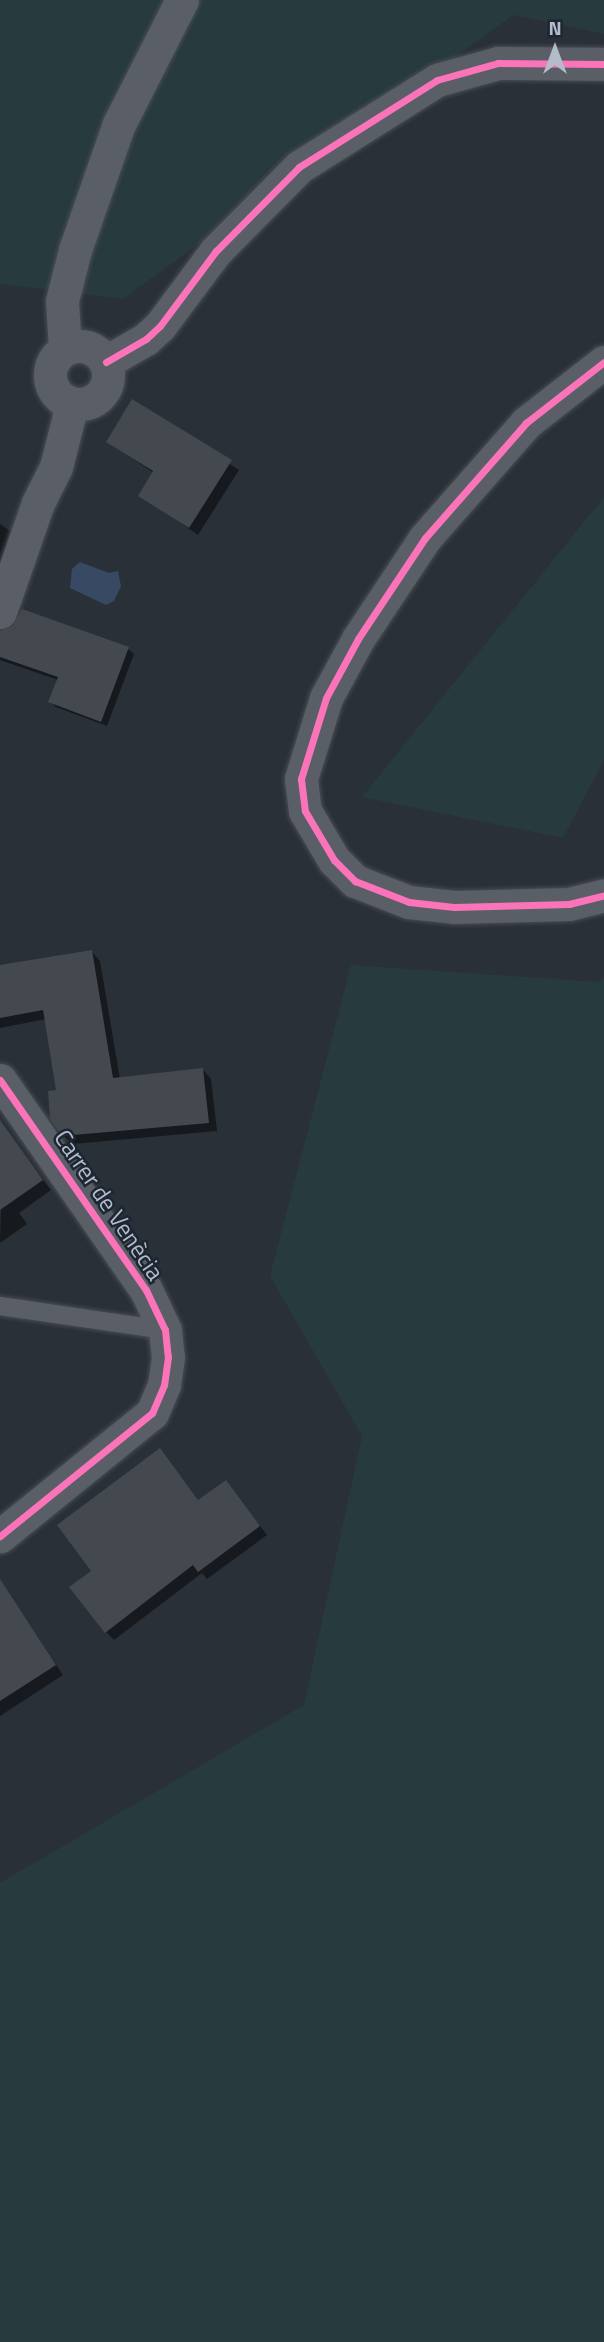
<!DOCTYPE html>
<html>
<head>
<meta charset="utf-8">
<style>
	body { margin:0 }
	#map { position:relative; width:604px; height:2342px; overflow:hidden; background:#2a3038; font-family:"Titillium Web",sans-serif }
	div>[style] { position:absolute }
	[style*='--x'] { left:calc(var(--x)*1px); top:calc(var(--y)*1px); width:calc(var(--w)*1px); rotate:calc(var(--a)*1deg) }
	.green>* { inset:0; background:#273a3e }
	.water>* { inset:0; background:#384963 }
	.shadow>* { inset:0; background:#0007 }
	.building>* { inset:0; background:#444950 }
	.roads { filter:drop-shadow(0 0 2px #484c53) drop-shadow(0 0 2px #484c53) }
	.service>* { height:18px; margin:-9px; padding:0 9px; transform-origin:9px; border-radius:9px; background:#5a5e66 }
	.minor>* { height:33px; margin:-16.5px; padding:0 16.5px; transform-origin:16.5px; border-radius:16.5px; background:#5a5e66 }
	.minor>.ring { margin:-16.5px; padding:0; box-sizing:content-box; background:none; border:33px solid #5a5e66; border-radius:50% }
	.cycleway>* { height:7px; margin:-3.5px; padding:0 3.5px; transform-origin:3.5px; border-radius:3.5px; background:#fb73b8 }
	span { translate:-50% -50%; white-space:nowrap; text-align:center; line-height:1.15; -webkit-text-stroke:5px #1d2633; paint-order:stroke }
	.street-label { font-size:24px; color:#b4bcc9 }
	.north { position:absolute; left:520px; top:14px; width:70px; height:70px; -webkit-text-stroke:5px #1d2633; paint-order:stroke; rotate:0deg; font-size:19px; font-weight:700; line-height:28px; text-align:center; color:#b4bcc9 }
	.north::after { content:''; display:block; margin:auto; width:24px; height:32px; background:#b4bcc9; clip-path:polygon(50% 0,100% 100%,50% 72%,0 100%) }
</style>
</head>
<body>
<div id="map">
	<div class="green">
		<i style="clip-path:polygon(0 0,604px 0,604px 34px,513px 15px,123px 299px,0 284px)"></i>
		<i style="clip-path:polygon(604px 497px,604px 760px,563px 838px,362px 797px)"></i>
		<i style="clip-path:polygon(351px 965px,599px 982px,604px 977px,604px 2342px,0 2342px,0 1883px,304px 1705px,362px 1436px,270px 1276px)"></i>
	</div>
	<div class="water">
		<i style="clip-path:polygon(80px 562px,109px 573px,118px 571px,121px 586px,114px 601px,106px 605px,70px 588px,72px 569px)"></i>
	</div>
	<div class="shadow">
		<i style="clip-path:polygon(133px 401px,239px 470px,198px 535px,140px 495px,154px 473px,108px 442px)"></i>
		<i style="clip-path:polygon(0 524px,10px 531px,0 567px)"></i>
		<i style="clip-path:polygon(0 631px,128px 649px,134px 654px,107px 726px,56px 707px,50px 701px,58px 680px,0 660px)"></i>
		<i style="clip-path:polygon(92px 952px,100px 961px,120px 1079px,203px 1070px,211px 1079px,217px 1131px,73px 1144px,63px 1135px,46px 1019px,0 1028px,0 968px)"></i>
		<i style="clip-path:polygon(3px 1127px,51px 1190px,19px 1213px,27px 1224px,0 1243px)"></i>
		<i style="clip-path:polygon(160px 1450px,199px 1501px,226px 1482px,267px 1535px,207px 1579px,202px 1573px,114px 1640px,106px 1632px,93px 1571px)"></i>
		<i style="clip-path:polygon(0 1581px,63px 1675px,0 1716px)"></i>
	</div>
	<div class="building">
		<i style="clip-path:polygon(132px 399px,232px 460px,189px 528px,138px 496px,153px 471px,106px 442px)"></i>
		<i style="clip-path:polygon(22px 609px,129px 647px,101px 722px,48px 702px,58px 677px,0 657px,0 631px,13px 626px)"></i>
		<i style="clip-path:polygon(92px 950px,113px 1078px,203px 1068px,209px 1123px,62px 1136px,50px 1119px,48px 1091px,56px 1090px,43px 1010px,0 1018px,0 965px)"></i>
		<i style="clip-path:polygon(0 1120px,43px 1180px,0 1210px)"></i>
		<i style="clip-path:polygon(160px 1448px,198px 1500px,226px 1480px,260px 1526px,198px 1572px,193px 1565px,105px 1633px,69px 1587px,91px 1571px,57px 1525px)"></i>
		<i style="clip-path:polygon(0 1579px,56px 1665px,0 1701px)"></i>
	</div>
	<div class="roads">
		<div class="service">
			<i style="--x:0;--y:1306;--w:167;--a:8.3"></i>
		</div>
		<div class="minor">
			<i class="ring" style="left:50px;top:346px;width:25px;height:25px"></i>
			<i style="--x:65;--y:349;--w:48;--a:-93.6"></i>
			<i style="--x:62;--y:301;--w:53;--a:-75.7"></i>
			<i style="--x:75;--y:250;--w:133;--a:-70.8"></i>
			<i style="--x:119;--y:124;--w:139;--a:-63.1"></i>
			<i style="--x:106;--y:362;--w:46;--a:-29.9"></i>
			<i style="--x:146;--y:339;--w:19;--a:-43"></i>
			<i style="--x:160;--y:326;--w:94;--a:-53.3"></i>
			<i style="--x:216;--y:251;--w:118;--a:-45.3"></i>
			<i style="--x:299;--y:167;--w:163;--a:-32.2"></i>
			<i style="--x:437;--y:80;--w:63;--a:-15.6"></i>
			<i style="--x:498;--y:63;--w:106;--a:0.5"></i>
			<i style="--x:604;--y:362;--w:99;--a:142"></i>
			<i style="--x:526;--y:423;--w:153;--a:131.3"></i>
			<i style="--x:425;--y:538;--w:121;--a:123.6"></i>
			<i style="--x:358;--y:639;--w:67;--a:118.5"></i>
			<i style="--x:326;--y:698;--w:85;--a:107.2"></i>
			<i style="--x:301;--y:779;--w:32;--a:83"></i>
			<i style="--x:305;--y:811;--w:57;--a:59.4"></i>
			<i style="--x:334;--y:860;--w:30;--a:45"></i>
			<i style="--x:355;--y:881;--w:58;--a:21.3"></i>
			<i style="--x:409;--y:902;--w:45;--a:6.3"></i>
			<i style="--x:454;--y:907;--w:115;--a:-1.5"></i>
			<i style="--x:569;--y:904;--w:36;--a:-14"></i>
			<i style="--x:0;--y:612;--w:115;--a:-70.8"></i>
			<i style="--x:38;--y:503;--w:40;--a:-63.4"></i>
			<i style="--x:56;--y:467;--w:65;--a:-75.7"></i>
			<i style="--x:0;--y:1080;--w:256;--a:55.2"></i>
			<i style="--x:146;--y:1290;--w:44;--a:64.6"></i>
			<i style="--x:165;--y:1330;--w:27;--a:84"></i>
			<i style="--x:168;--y:1357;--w:28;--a:98"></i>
			<i style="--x:164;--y:1385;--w:30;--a:113"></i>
			<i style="--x:152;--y:1413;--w:196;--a:141"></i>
		</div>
	</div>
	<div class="cycleway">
		<i style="--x:106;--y:362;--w:46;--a:-29.9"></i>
		<i style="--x:146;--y:339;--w:19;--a:-43"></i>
		<i style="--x:160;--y:326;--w:94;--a:-53.3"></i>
		<i style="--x:216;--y:251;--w:118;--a:-45.3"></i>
		<i style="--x:299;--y:167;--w:163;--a:-32.2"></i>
		<i style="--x:437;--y:80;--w:63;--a:-15.6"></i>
		<i style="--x:498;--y:63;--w:106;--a:0.5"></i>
		<i style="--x:604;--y:362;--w:99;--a:142"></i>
		<i style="--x:526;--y:423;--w:153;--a:131.3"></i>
		<i style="--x:425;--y:538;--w:121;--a:123.6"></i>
		<i style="--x:358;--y:639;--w:67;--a:118.5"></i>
		<i style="--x:326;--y:698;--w:85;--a:107.2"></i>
		<i style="--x:301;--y:779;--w:32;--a:83"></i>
		<i style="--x:305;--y:811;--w:57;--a:59.4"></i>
		<i style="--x:334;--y:860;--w:30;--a:45"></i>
		<i style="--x:355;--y:881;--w:58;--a:21.3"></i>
		<i style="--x:409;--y:902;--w:45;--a:6.3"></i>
		<i style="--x:454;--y:907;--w:115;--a:-1.5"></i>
		<i style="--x:569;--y:904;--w:36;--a:-14"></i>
		<i style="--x:0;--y:1080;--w:256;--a:55.2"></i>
		<i style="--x:146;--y:1290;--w:44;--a:64.6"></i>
		<i style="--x:165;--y:1330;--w:27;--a:84"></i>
		<i style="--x:168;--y:1357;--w:28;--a:98"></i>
		<i style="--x:164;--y:1385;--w:30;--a:113"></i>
		<i style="--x:152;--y:1413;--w:196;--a:141"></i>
	</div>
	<div class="street-label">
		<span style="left:109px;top:1205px;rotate:56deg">Carrer de Venècia</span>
	</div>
	<div class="north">N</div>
</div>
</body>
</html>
